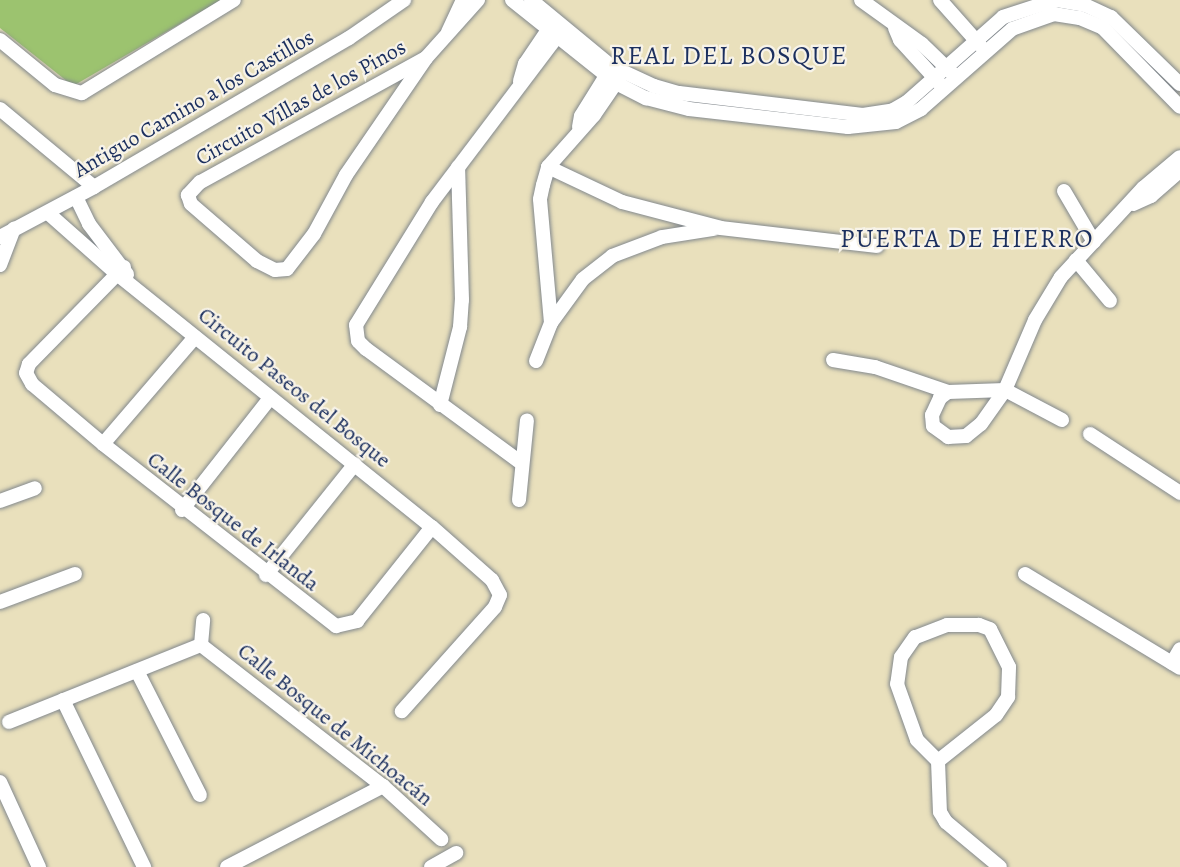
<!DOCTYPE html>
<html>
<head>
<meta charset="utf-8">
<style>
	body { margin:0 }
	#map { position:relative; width:1180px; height:867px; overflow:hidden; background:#e9e0bc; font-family:Alegreya,serif }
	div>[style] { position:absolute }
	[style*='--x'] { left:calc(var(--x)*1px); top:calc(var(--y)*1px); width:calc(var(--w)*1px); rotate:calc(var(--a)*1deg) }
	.green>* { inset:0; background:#9cc36f }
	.roads { filter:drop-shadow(0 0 2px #82888d) drop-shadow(0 0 2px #82888d) }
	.minor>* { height:14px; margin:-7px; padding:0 7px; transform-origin:7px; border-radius:7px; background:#fff }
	span { translate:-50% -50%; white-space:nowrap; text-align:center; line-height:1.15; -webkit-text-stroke:4.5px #f7f3e8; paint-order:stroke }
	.street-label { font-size:22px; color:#1b2f5e }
	.quarter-label { font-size:26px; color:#1b2f5e; letter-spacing:1.5px }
</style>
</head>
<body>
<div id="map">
	<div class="green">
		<i style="clip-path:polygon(0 0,221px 0,73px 86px,0 28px)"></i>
	</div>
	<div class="roads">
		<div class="minor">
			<i style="--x:512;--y:0;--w:133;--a:38.6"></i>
			<i style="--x:616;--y:83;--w:34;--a:27"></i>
			<i style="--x:646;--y:98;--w:44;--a:14.3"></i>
			<i style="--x:689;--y:109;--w:160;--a:6.5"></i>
			<i style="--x:848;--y:127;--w:48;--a:-5.9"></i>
			<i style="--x:896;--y:122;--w:28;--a:-27"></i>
			<i style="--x:921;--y:109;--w:121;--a:-41.3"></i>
			<i style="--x:1012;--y:29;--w:45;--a:-19.7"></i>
			<i style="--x:1054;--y:14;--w:26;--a:9"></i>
			<i style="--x:1080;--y:18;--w:25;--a:23"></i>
			<i style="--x:1103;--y:28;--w:110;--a:45.7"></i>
			<i style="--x:531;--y:0;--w:104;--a:39.5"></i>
			<i style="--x:611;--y:66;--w:47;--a:24.9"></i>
			<i style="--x:654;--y:86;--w:26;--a:16"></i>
			<i style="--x:679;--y:93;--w:185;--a:6.8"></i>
			<i style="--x:863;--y:115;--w:30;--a:-9"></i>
			<i style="--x:893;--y:110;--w:16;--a:-30"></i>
			<i style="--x:907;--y:102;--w:128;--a:-41.5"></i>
			<i style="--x:1003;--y:17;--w:55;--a:-18.1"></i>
			<i style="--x:861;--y:0;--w:75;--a:35.8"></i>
			<i style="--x:922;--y:44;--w:42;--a:44"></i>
			<i style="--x:940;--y:0;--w:60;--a:48.4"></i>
			<i style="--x:1057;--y:0;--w:28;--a:10"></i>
			<i style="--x:1085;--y:5;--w:29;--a:25"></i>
			<i style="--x:1111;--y:17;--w:96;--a:44.2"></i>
			<i style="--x:895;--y:28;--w:13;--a:67"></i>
			<i style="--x:900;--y:40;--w:61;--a:47.7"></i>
			<i style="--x:448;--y:32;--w:35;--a:-65"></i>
			<i style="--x:0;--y:40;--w:71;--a:39.3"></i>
			<i style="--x:55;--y:85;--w:28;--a:17"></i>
			<i style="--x:82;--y:93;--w:178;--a:-31.5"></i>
			<i style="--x:426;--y:58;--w:258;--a:151.2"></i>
			<i style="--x:200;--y:182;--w:18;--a:133"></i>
			<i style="--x:188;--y:195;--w:9;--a:72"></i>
			<i style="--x:191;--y:204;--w:87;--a:40.8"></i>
			<i style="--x:257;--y:261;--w:20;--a:27"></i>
			<i style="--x:275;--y:270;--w:12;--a:-5"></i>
			<i style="--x:287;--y:269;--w:44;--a:-52.4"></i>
			<i style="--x:314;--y:234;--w:67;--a:-61.5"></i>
			<i style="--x:346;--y:175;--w:142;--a:-55.6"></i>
			<i style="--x:426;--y:58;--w:78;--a:-48.1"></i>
			<i style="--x:520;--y:81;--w:18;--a:-74"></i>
			<i style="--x:525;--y:64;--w:48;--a:-56"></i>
			<i style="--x:0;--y:109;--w:122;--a:39.7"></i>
			<i style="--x:579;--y:127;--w:11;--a:-80"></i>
			<i style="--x:581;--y:116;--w:53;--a:-58.1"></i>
			<i style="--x:548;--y:167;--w:82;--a:25.3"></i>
			<i style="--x:622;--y:202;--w:102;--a:14.7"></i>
			<i style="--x:721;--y:228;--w:157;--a:6.6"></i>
			<i style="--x:1064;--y:191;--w:59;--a:59.5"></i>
			<i style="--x:76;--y:197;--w:30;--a:64"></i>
			<i style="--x:89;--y:224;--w:63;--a:52.8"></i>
			<i style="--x:1133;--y:204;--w:20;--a:-24"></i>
			<i style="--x:1151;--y:196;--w:38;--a:-41"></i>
			<i style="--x:48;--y:213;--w:92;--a:41.5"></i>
			<i style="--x:117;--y:274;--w:404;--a:38.8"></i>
			<i style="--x:432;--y:527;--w:80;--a:41.5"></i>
			<i style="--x:492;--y:580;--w:17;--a:62"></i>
			<i style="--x:500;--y:595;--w:13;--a:113"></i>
			<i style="--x:495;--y:607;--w:140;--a:131.8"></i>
			<i style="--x:0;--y:237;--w:106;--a:-28"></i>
			<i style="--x:94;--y:187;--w:295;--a:-30.3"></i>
			<i style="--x:349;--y:38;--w:67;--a:-34.6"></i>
			<i style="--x:1076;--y:260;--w:53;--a:50.3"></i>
			<i style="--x:0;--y:265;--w:39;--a:-69"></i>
			<i style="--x:124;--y:267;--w:136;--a:134.4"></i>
			<i style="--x:29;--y:364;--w:9;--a:108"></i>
			<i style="--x:26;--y:373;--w:13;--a:61"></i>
			<i style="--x:32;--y:384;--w:93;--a:40.2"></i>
			<i style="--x:103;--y:444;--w:296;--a:38"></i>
			<i style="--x:336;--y:626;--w:22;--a:-13"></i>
			<i style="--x:357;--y:621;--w:120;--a:-51.4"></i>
			<i style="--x:551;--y:323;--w:124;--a:-95.1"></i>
			<i style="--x:540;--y:199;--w:14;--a:-78"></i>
			<i style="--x:543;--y:185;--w:19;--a:-74"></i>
			<i style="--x:548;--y:167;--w:69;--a:-48.5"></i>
			<i style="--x:594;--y:115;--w:46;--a:-55.6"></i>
			<i style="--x:833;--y:360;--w:43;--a:9.5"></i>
			<i style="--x:875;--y:367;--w:77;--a:18.9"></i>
			<i style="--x:536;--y:361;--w:41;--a:-68.5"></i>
			<i style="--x:551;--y:323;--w:54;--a:-54"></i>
			<i style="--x:583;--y:279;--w:37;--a:-38"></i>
			<i style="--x:612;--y:256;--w:53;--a:-20.8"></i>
			<i style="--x:662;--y:237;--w:52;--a:-8.9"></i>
			<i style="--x:440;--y:405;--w:81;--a:-75.6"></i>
			<i style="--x:460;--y:327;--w:27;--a:-86"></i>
			<i style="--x:462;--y:300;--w:133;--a:-91.7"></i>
			<i style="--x:1062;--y:420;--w:64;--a:-152.2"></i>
			<i style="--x:1005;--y:390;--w:57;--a:178"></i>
			<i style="--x:948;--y:392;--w:10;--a:143"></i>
			<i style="--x:940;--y:398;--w:19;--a:115"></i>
			<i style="--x:932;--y:415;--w:11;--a:85"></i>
			<i style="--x:933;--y:426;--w:19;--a:36"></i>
			<i style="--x:948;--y:437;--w:18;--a:-3"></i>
			<i style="--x:966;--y:436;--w:19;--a:-39"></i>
			<i style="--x:981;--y:424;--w:42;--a:-54.8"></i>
			<i style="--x:1005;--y:390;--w:76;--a:-66.8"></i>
			<i style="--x:1035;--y:320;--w:50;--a:-58.8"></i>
			<i style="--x:1061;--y:277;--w:121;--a:-47.3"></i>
			<i style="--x:1143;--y:188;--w:48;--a:-40"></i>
			<i style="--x:1090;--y:434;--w:108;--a:33.2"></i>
			<i style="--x:103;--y:444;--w:141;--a:-49.3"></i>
			<i style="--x:520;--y:462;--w:191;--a:-143.7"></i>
			<i style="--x:366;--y:349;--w:11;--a:-135"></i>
			<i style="--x:358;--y:341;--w:16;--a:-97"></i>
			<i style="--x:356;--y:325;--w:145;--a:-58.3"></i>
			<i style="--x:432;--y:202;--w:216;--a:-52.9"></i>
			<i style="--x:519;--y:500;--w:80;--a:-84.3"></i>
			<i style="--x:0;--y:501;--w:37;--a:-20"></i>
			<i style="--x:182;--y:510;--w:142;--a:-51.8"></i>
			<i style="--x:1025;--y:574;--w:181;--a:31.2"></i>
			<i style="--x:266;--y:575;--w:142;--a:-51.3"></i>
			<i style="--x:0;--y:602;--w:80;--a:-20.5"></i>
			<i style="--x:201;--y:645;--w:230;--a:37.8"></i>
			<i style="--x:383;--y:786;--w:79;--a:42.4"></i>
			<i style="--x:201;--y:645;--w:25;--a:-85"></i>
			<i style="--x:1172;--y:663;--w:16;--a:-60"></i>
			<i style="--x:137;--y:671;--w:139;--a:63.1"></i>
			<i style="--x:63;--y:700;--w:186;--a:64.1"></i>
			<i style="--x:9;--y:722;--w:207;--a:-21.9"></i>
			<i style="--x:938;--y:761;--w:74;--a:-38.4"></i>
			<i style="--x:996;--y:715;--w:22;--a:-56"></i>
			<i style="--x:1008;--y:697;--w:30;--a:-88"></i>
			<i style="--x:1009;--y:667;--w:42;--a:-116.6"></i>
			<i style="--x:990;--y:629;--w:12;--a:-160"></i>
			<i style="--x:979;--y:625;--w:32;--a:180"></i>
			<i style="--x:947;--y:625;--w:34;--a:159"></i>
			<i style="--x:915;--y:637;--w:24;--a:125"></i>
			<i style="--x:901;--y:657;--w:27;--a:98"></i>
			<i style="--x:897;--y:684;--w:59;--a:70.3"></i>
			<i style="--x:917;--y:740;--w:30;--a:45"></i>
			<i style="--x:938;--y:761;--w:51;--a:87.8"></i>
			<i style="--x:940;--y:812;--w:12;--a:59"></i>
			<i style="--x:946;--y:822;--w:70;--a:39.8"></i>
			<i style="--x:0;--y:782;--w:94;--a:65.4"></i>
			<i style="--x:227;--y:867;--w:176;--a:-27.4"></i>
			<i style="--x:431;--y:867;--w:29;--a:-29"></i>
		</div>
	</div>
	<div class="street-label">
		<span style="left:301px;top:103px;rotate:-29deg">Circuito Villas de los Pinos</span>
		<span style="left:194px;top:104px;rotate:-30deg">Antiguo Camino a los Castillos</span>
		<span style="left:294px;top:388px;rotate:39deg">Circuito Paseos del Bosque</span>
		<span style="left:233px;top:522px;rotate:38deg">Calle Bosque de Irlanda</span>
		<span style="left:335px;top:725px;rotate:39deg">Calle Bosque de Michoacán</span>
	</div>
	<div class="quarter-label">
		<span style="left:729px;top:56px">REAL DEL BOSQUE</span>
		<span style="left:967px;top:239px">PUERTA DE HIERRO</span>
	</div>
</div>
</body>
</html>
